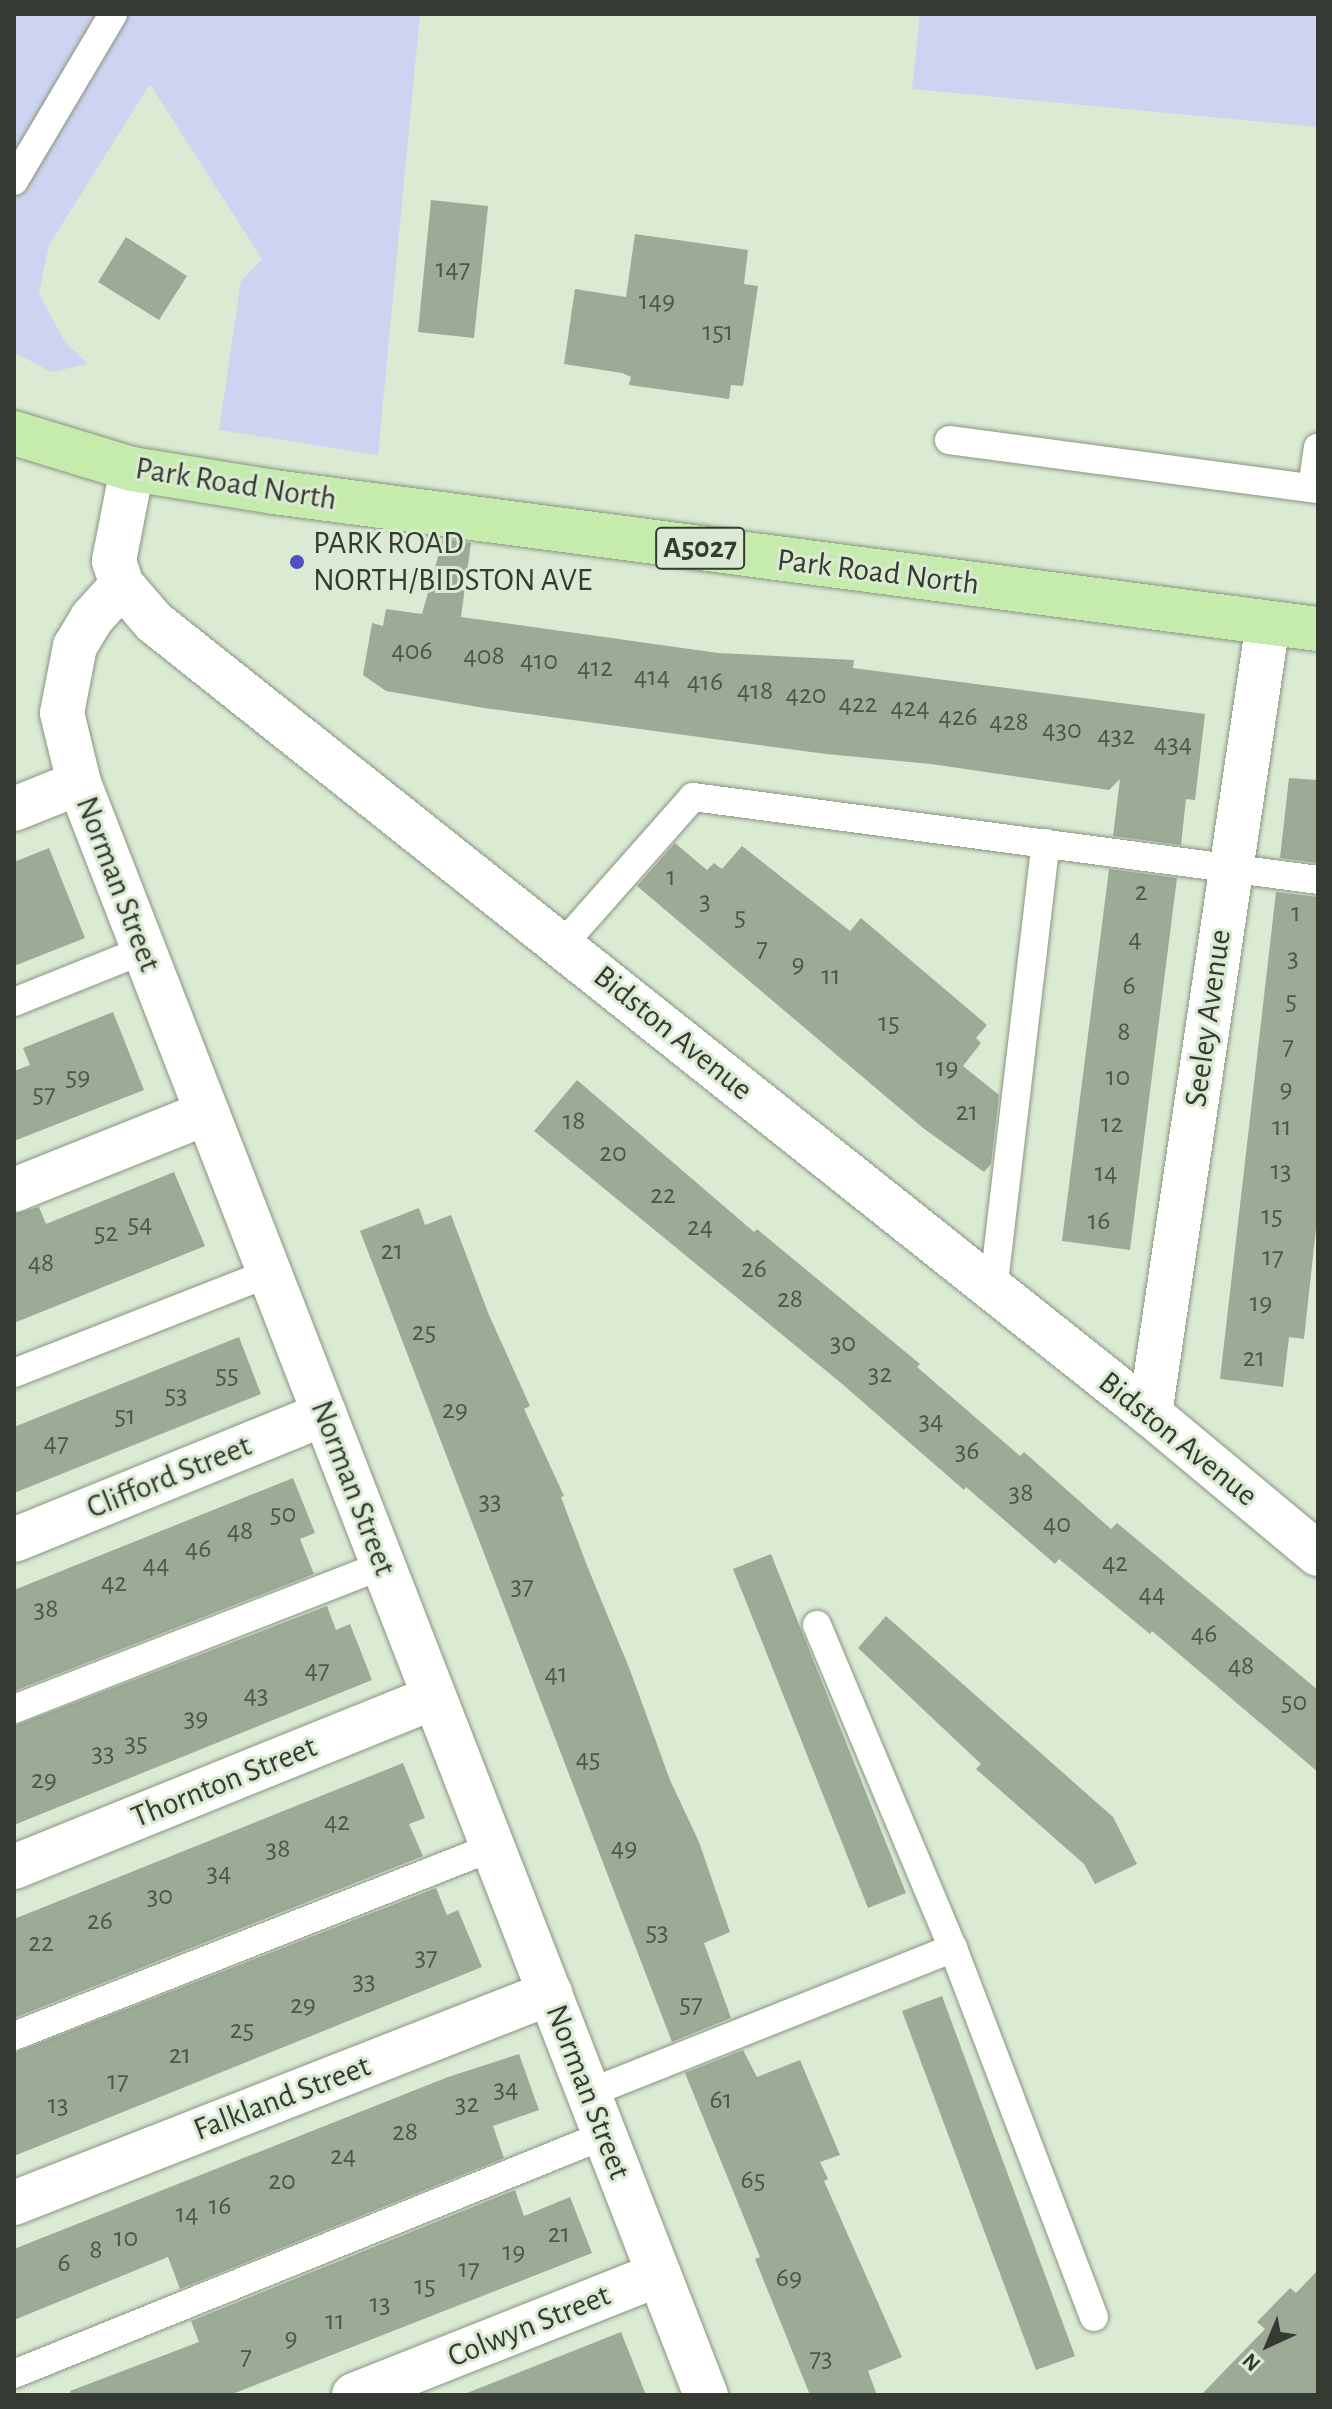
<!DOCTYPE html>
<html>
<head>
<meta charset="utf-8">
<style>
	body { margin:0 }
	#map { position:relative; width:1332px; height:2409px; overflow:hidden; background:#dbead3; font-family:"Alegreya Sans",sans-serif }
	div>[style] { position:absolute }
	[style*='--x'] { left:calc(var(--x)*1px); top:calc(var(--y)*1px); width:calc(var(--w)*1px); rotate:calc(var(--a)*1deg) }
	.green>* { inset:0; background:#ced3f1 }
	.building>* { inset:0; background:#9dab96 }
	.roads { filter:drop-shadow(0 0 2px #889580) drop-shadow(0 0 2px #889580) }
	.service>* { height:28px; margin:-14px; padding:0 14px; transform-origin:14px; border-radius:14px; background:#fff }
	.minor>* { height:44px; margin:-22px; padding:0 22px; transform-origin:22px; border-radius:22px; background:#fff }
	.primary>* { height:44px; margin:-22px; padding:0 22px; transform-origin:22px; border-radius:22px; background:#c5ecad }
	.dots>* { width:22px; height:22px; translate:-50% -50%; box-sizing:border-box; border:4px solid #dbead3; border-radius:50% }
	span { translate:-50% -50%; white-space:nowrap; text-align:center; line-height:1.15; -webkit-text-stroke:6px #dbead3; paint-order:stroke }
	.number-label { font-size:28px; color:#4f574b }
	.number-label span { -webkit-text-stroke-width:0 }
	.shield-label span { padding:2px 6px; background:#dbead3; border:2px solid; border-radius:6px; -webkit-text-stroke-width:0 }
	.shield-label { font-size:30px; color:#353b32; font-weight:700 }
	.street-label { font-size:32px; color:#353b32 }
	.poi-label { font-size:32px; color:#353b32 }
	.left { translate:0 -50%; text-align:left }
	.frame { position:absolute; inset:0; border:16px solid #353b32; pointer-events:none }
	.north { position:absolute; left:1228px; top:2305px; width:80px; height:80px; -webkit-text-stroke:6px #dbead3; paint-order:stroke; rotate:224deg; font-size:22px; font-weight:700; line-height:32px; text-align:center; color:#353b32 }
	.north::after { content:''; display:block; margin:auto; width:28px; height:36px; background:#353b32; clip-path:polygon(50% 0,100% 100%,50% 72%,0 100%) }
</style>
</head>
<body>
<div id="map">
	<div class="green">
		<i style="clip-path:polygon(14px 14px,420px 14px,378px 455px,219px 430px,241px 281px,262px 259px,150px 84px,49px 245px,39px 294px,65px 342px,88px 364px,51px 372px,14px 352px)"></i>
		<i style="clip-path:polygon(920px 14px,1318px 14px,1318px 127px,912px 89px)"></i>
	</div>
	<div class="building">
		<i style="clip-path:polygon(431px 200px,488px 206px,474px 338px,418px 332px)"></i>
		<i style="clip-path:polygon(635px 234px,748px 250px,744px 284px,758px 286px,743px 386px,731px 385px,729px 399px,629px 385px,631px 377px,622px 373px,564px 364px,575px 289px,626px 297px)"></i>
		<i style="clip-path:polygon(126px 237px,187px 276px,159px 320px,98px 282px)"></i>
		<i style="clip-path:polygon(443px 539px,471px 543px,461px 617px,718px 653px,854px 660px,853px 668px,1205px 714px,1195px 800px,1186px 799px,1181px 845px,1113px 836px,1120px 779px,1109px 790px,931px 764px,826px 754px,484px 708px,386px 691px,363px 675px,372px 623px,383px 626px,386px 609px,422px 614px)"></i>
		<i style="clip-path:polygon(1289px 778px,1318px 780px,1318px 863px,1280px 858px)"></i>
		<i style="clip-path:polygon(675px 843px,707px 870px,714px 863px,722px 869px,742px 846px,850px 931px,861px 918px,987px 1025px,976px 1038px,981px 1043px,963px 1066px,999px 1095px,991px 1164px,984px 1172px,923px 1128px,637px 886px)"></i>
		<i style="clip-path:polygon(49px 848px,85px 938px,14px 966px,14px 862px)"></i>
		<i style="clip-path:polygon(1109px 869px,1177px 878px,1130px 1250px,1062px 1241px)"></i>
		<i style="clip-path:polygon(1276px 892px,1318px 897px,1318px 1210px,1304px 1339px,1289px 1337px,1283px 1387px,1220px 1379px)"></i>
		<i style="clip-path:polygon(113px 1012px,144px 1090px,14px 1141px,14px 1071px,30px 1065px,23px 1048px)"></i>
		<i style="clip-path:polygon(577px 1080px,754px 1232px,757px 1229px,920px 1364px,917px 1367px,1020px 1456px,1024px 1452px,1111px 1529px,1117px 1523px,1318px 1690px,1318px 1772px,1152px 1631px,1150px 1634px,1059px 1559px,1055px 1564px,966px 1487px,964px 1490px,841px 1383px,534px 1131px)"></i>
		<i style="clip-path:polygon(174px 1172px,205px 1246px,14px 1323px,14px 1214px,39px 1207px,46px 1224px)"></i>
		<i style="clip-path:polygon(419px 1208px,425px 1225px,451px 1215px,489px 1315px,530px 1406px,524px 1409px,564px 1496px,561px 1497px,588px 1568px,630px 1670px,670px 1780px,699px 1842px,730px 1932px,704px 1943px,731px 2018px,672px 2042px,360px 1231px)"></i>
		<i style="clip-path:polygon(239px 1337px,261px 1394px,14px 1493px,14px 1427px)"></i>
		<i style="clip-path:polygon(293px 1478px,315px 1533px,300px 1539px,314px 1574px,14px 1691px,14px 1590px)"></i>
		<i style="clip-path:polygon(771px 1554px,906px 1893px,868px 1908px,733px 1569px)"></i>
		<i style="clip-path:polygon(327px 1606px,336px 1630px,350px 1624px,372px 1680px,14px 1825px,14px 1726px)"></i>
		<i style="clip-path:polygon(886px 1616px,1113px 1817px,1137px 1864px,1095px 1884px,1084px 1864px,976px 1769px,981px 1764px,858px 1648px)"></i>
		<i style="clip-path:polygon(403px 1763px,425px 1818px,409px 1824px,423px 1856px,14px 2018px,14px 1919px)"></i>
		<i style="clip-path:polygon(436px 1888px,447px 1915px,458px 1910px,482px 1967px,14px 2156px,14px 2053px)"></i>
		<i style="clip-path:polygon(942px 1996px,1075px 2356px,1036px 2370px,902px 2011px)"></i>
		<i style="clip-path:polygon(743px 2050px,757px 2077px,800px 2060px,840px 2155px,820px 2162px,828px 2179px,824px 2181px,902px 2357px,868px 2371px,877px 2395px,810px 2395px,755px 2259px,760px 2257px,685px 2073px)"></i>
		<i style="clip-path:polygon(519px 2054px,539px 2110px,493px 2126px,504px 2158px,180px 2289px,168px 2257px,14px 2320px,14px 2249px,448px 2077px)"></i>
		<i style="clip-path:polygon(515px 2190px,524px 2216px,570px 2197px,592px 2253px,230px 2395px,71px 2395px,70px 2391px,199px 2342px,191px 2321px)"></i>
		<i style="clip-path:polygon(1318px 2270px,1318px 2395px,1201px 2395px,1265px 2329px,1257px 2322px,1290px 2288px,1296px 2293px)"></i>
		<i style="clip-path:polygon(621px 2332px,646px 2395px,468px 2395px,467px 2393px)"></i>
	</div>
	<div class="roads">
		<div class="service">
			<i style="--x:14;--y:181;--w:194;--a:-59.3"></i>
			<i style="--x:949;--y:440;--w:372;--a:7.6"></i>
			<i style="--x:1312;--y:488;--w:41;--a:-81.7"></i>
			<i style="--x:563;--y:944;--w:196;--a:-48.5"></i>
			<i style="--x:693;--y:797;--w:630;--a:7.56"></i>
			<i style="--x:14;--y:1002;--w:140;--a:-21.8"></i>
			<i style="--x:993;--y:1291;--w:451;--a:-83.3"></i>
			<i style="--x:14;--y:1373;--w:274;--a:-21.4"></i>
			<i style="--x:817;--y:1625;--w:350;--a:67.2"></i>
			<i style="--x:14;--y:1709;--w:397;--a:-21.3"></i>
			<i style="--x:14;--y:2036;--w:515;--a:-21.53"></i>
			<i style="--x:589;--y:2093;--w:392;--a:-21.7"></i>
			<i style="--x:953;--y:1948;--w:395;--a:69.1"></i>
			<i style="--x:14;--y:2374;--w:637;--a:-22.02"></i>
		</div>
		<div class="minor">
			<i style="--x:132;--y:469;--w:94;--a:101.1"></i>
			<i style="--x:114;--y:561;--w:25;--a:72"></i>
			<i style="--x:122;--y:585;--w:49;--a:49.1"></i>
			<i style="--x:154;--y:622;--w:1273;--a:38.49"></i>
			<i style="--x:1150;--y:1414;--w:219;--a:39.8"></i>
			<i style="--x:122;--y:585;--w:45;--a:132.3"></i>
			<i style="--x:92;--y:618;--w:33;--a:121"></i>
			<i style="--x:75;--y:646;--w:68;--a:101"></i>
			<i style="--x:62;--y:713;--w:72;--a:76.3"></i>
			<i style="--x:79;--y:783;--w:1730;--a:68.75"></i>
			<i style="--x:14;--y:809;--w:70;--a:-21.8"></i>
			<i style="--x:14;--y:1190;--w:208;--a:-21.8"></i>
			<i style="--x:1150;--y:1414;--w:800;--a:-81.52"></i>
			<i style="--x:14;--y:1540;--w:335;--a:-22.1"></i>
			<i style="--x:14;--y:1867;--w:453;--a:-22"></i>
			<i style="--x:14;--y:2203;--w:576;--a:-21.39"></i>
			<i style="--x:354;--y:2395;--w:328;--a:-21.6"></i>
		</div>
		<div class="primary">
			<i style="--x:14;--y:433;--w:123;--a:17"></i>
			<i style="--x:132;--y:469;--w:144;--a:9.2"></i>
			<i style="--x:274;--y:492;--w:1053;--a:7.48"></i>
		</div>
	</div>
	<div class="dots">
		<i style="left:297px;top:562px;background:#4f4ec5"></i>
	</div>
	<div class="number-label">
		<span style="left:453px;top:269px">147</span>
		<span style="left:657px;top:301px">149</span>
		<span style="left:718px;top:332px">151</span>
		<span style="left:412px;top:651px">406</span>
		<span style="left:484px;top:656px">408</span>
		<span style="left:539px;top:661px">410</span>
		<span style="left:595px;top:668px">412</span>
		<span style="left:652px;top:677px">414</span>
		<span style="left:705px;top:682px">416</span>
		<span style="left:755px;top:691px">418</span>
		<span style="left:806px;top:695px">420</span>
		<span style="left:858px;top:704px">422</span>
		<span style="left:910px;top:708px">424</span>
		<span style="left:958px;top:717px">426</span>
		<span style="left:1009px;top:722px">428</span>
		<span style="left:1062px;top:730px">430</span>
		<span style="left:1116px;top:736px">432</span>
		<span style="left:1173px;top:744px">434</span>
		<span style="left:671px;top:877px">1</span>
		<span style="left:1141px;top:892px">2</span>
		<span style="left:705px;top:901px">3</span>
		<span style="left:1296px;top:913px">1</span>
		<span style="left:740px;top:917px">5</span>
		<span style="left:1135px;top:939px">4</span>
		<span style="left:762px;top:948px">7</span>
		<span style="left:1293px;top:958px">3</span>
		<span style="left:798px;top:964px">9</span>
		<span style="left:831px;top:976px">11</span>
		<span style="left:1129px;top:986px">6</span>
		<span style="left:1291px;top:1001px">5</span>
		<span style="left:889px;top:1023px">15</span>
		<span style="left:1124px;top:1032px">8</span>
		<span style="left:1288px;top:1046px">7</span>
		<span style="left:947px;top:1068px">19</span>
		<span style="left:78px;top:1077px">59</span>
		<span style="left:1118px;top:1077px">10</span>
		<span style="left:1286px;top:1089px">9</span>
		<span style="left:44px;top:1094px">57</span>
		<span style="left:967px;top:1112px">21</span>
		<span style="left:574px;top:1121px">18</span>
		<span style="left:1112px;top:1124px">12</span>
		<span style="left:1282px;top:1127px">11</span>
		<span style="left:613px;top:1153px">20</span>
		<span style="left:1281px;top:1171px">13</span>
		<span style="left:1106px;top:1173px">14</span>
		<span style="left:663px;top:1195px">22</span>
		<span style="left:1272px;top:1216px">15</span>
		<span style="left:1099px;top:1221px">16</span>
		<span style="left:140px;top:1224px">54</span>
		<span style="left:700px;top:1227px">24</span>
		<span style="left:106px;top:1233px">52</span>
		<span style="left:392px;top:1251px">21</span>
		<span style="left:1273px;top:1257px">17</span>
		<span style="left:41px;top:1263px">48</span>
		<span style="left:754px;top:1269px">26</span>
		<span style="left:790px;top:1299px">28</span>
		<span style="left:1261px;top:1303px">19</span>
		<span style="left:424px;top:1332px">25</span>
		<span style="left:843px;top:1343px">30</span>
		<span style="left:1254px;top:1358px">21</span>
		<span style="left:880px;top:1374px">32</span>
		<span style="left:227px;top:1375px">55</span>
		<span style="left:176px;top:1395px">53</span>
		<span style="left:455px;top:1410px">29</span>
		<span style="left:125px;top:1416px">51</span>
		<span style="left:931px;top:1421px">34</span>
		<span style="left:56px;top:1443px">47</span>
		<span style="left:967px;top:1451px">36</span>
		<span style="left:1021px;top:1493px">38</span>
		<span style="left:490px;top:1501px">33</span>
		<span style="left:283px;top:1514px">50</span>
		<span style="left:1057px;top:1524px">40</span>
		<span style="left:240px;top:1531px">48</span>
		<span style="left:198px;top:1549px">46</span>
		<span style="left:1115px;top:1563px">42</span>
		<span style="left:156px;top:1565px">44</span>
		<span style="left:114px;top:1583px">42</span>
		<span style="left:522px;top:1586px">37</span>
		<span style="left:1152px;top:1594px">44</span>
		<span style="left:46px;top:1609px">38</span>
		<span style="left:1204px;top:1634px">46</span>
		<span style="left:1241px;top:1666px">48</span>
		<span style="left:317px;top:1670px">47</span>
		<span style="left:556px;top:1674px">41</span>
		<span style="left:256px;top:1695px">43</span>
		<span style="left:1294px;top:1702px">50</span>
		<span style="left:196px;top:1718px">39</span>
		<span style="left:136px;top:1743px">35</span>
		<span style="left:103px;top:1753px">33</span>
		<span style="left:588px;top:1759px">45</span>
		<span style="left:44px;top:1780px">29</span>
		<span style="left:337px;top:1822px">42</span>
		<span style="left:624px;top:1848px">49</span>
		<span style="left:278px;top:1849px">38</span>
		<span style="left:219px;top:1873px">34</span>
		<span style="left:160px;top:1896px">30</span>
		<span style="left:100px;top:1921px">26</span>
		<span style="left:657px;top:1932px">53</span>
		<span style="left:41px;top:1943px">22</span>
		<span style="left:426px;top:1957px">37</span>
		<span style="left:364px;top:1981px">33</span>
		<span style="left:691px;top:2004px">57</span>
		<span style="left:303px;top:2005px">29</span>
		<span style="left:242px;top:2030px">25</span>
		<span style="left:180px;top:2055px">21</span>
		<span style="left:118px;top:2081px">17</span>
		<span style="left:506px;top:2089px">34</span>
		<span style="left:721px;top:2100px">61</span>
		<span style="left:467px;top:2104px">32</span>
		<span style="left:58px;top:2105px">13</span>
		<span style="left:405px;top:2132px">28</span>
		<span style="left:343px;top:2156px">24</span>
		<span style="left:753px;top:2180px">65</span>
		<span style="left:282px;top:2181px">20</span>
		<span style="left:220px;top:2206px">16</span>
		<span style="left:187px;top:2214px">14</span>
		<span style="left:559px;top:2234px">21</span>
		<span style="left:126px;top:2238px">10</span>
		<span style="left:96px;top:2250px">8</span>
		<span style="left:514px;top:2252px">19</span>
		<span style="left:64px;top:2263px">6</span>
		<span style="left:469px;top:2269px">17</span>
		<span style="left:789px;top:2278px">69</span>
		<span style="left:425px;top:2286px">15</span>
		<span style="left:380px;top:2304px">13</span>
		<span style="left:335px;top:2321px">11</span>
		<span style="left:291px;top:2338px">9</span>
		<span style="left:246px;top:2356px">7</span>
		<span style="left:821px;top:2358px">73</span>
	</div>
	<div class="shield-label">
		<span style="left:700px;top:548px">A5027</span>
	</div>
	<div class="street-label">
		<span style="left:236px;top:484px;rotate:9deg">Park Road North</span>
		<span style="left:878px;top:572px;rotate:7deg">Park Road North</span>
		<span style="left:118px;top:884px;rotate:69deg">Norman Street</span>
		<span style="left:1208px;top:1018px;rotate:-82deg">Seeley Avenue</span>
		<span style="left:673px;top:1033px;rotate:39deg">Bidston Avenue</span>
		<span style="left:1178px;top:1439px;rotate:39deg">Bidston Avenue</span>
		<span style="left:169px;top:1477px;rotate:-22deg">Clifford Street</span>
		<span style="left:353px;top:1488px;rotate:69deg">Norman Street</span>
		<span style="left:224px;top:1782px;rotate:-22deg">Thornton Street</span>
		<span style="left:588px;top:2092px;rotate:69deg">Norman Street</span>
		<span style="left:282px;top:2098px;rotate:-21deg">Falkland Street</span>
		<span style="left:529px;top:2326px;rotate:-22deg">Colwyn Street</span>
	</div>
	<div class="poi-label">
		<span class="left" style="left:313px;top:562px">PARK ROAD<br>NORTH/BIDSTON AVE</span>
	</div>
	<div class="frame"></div>
	<div class="north">N</div>
</div>
</body>
</html>
